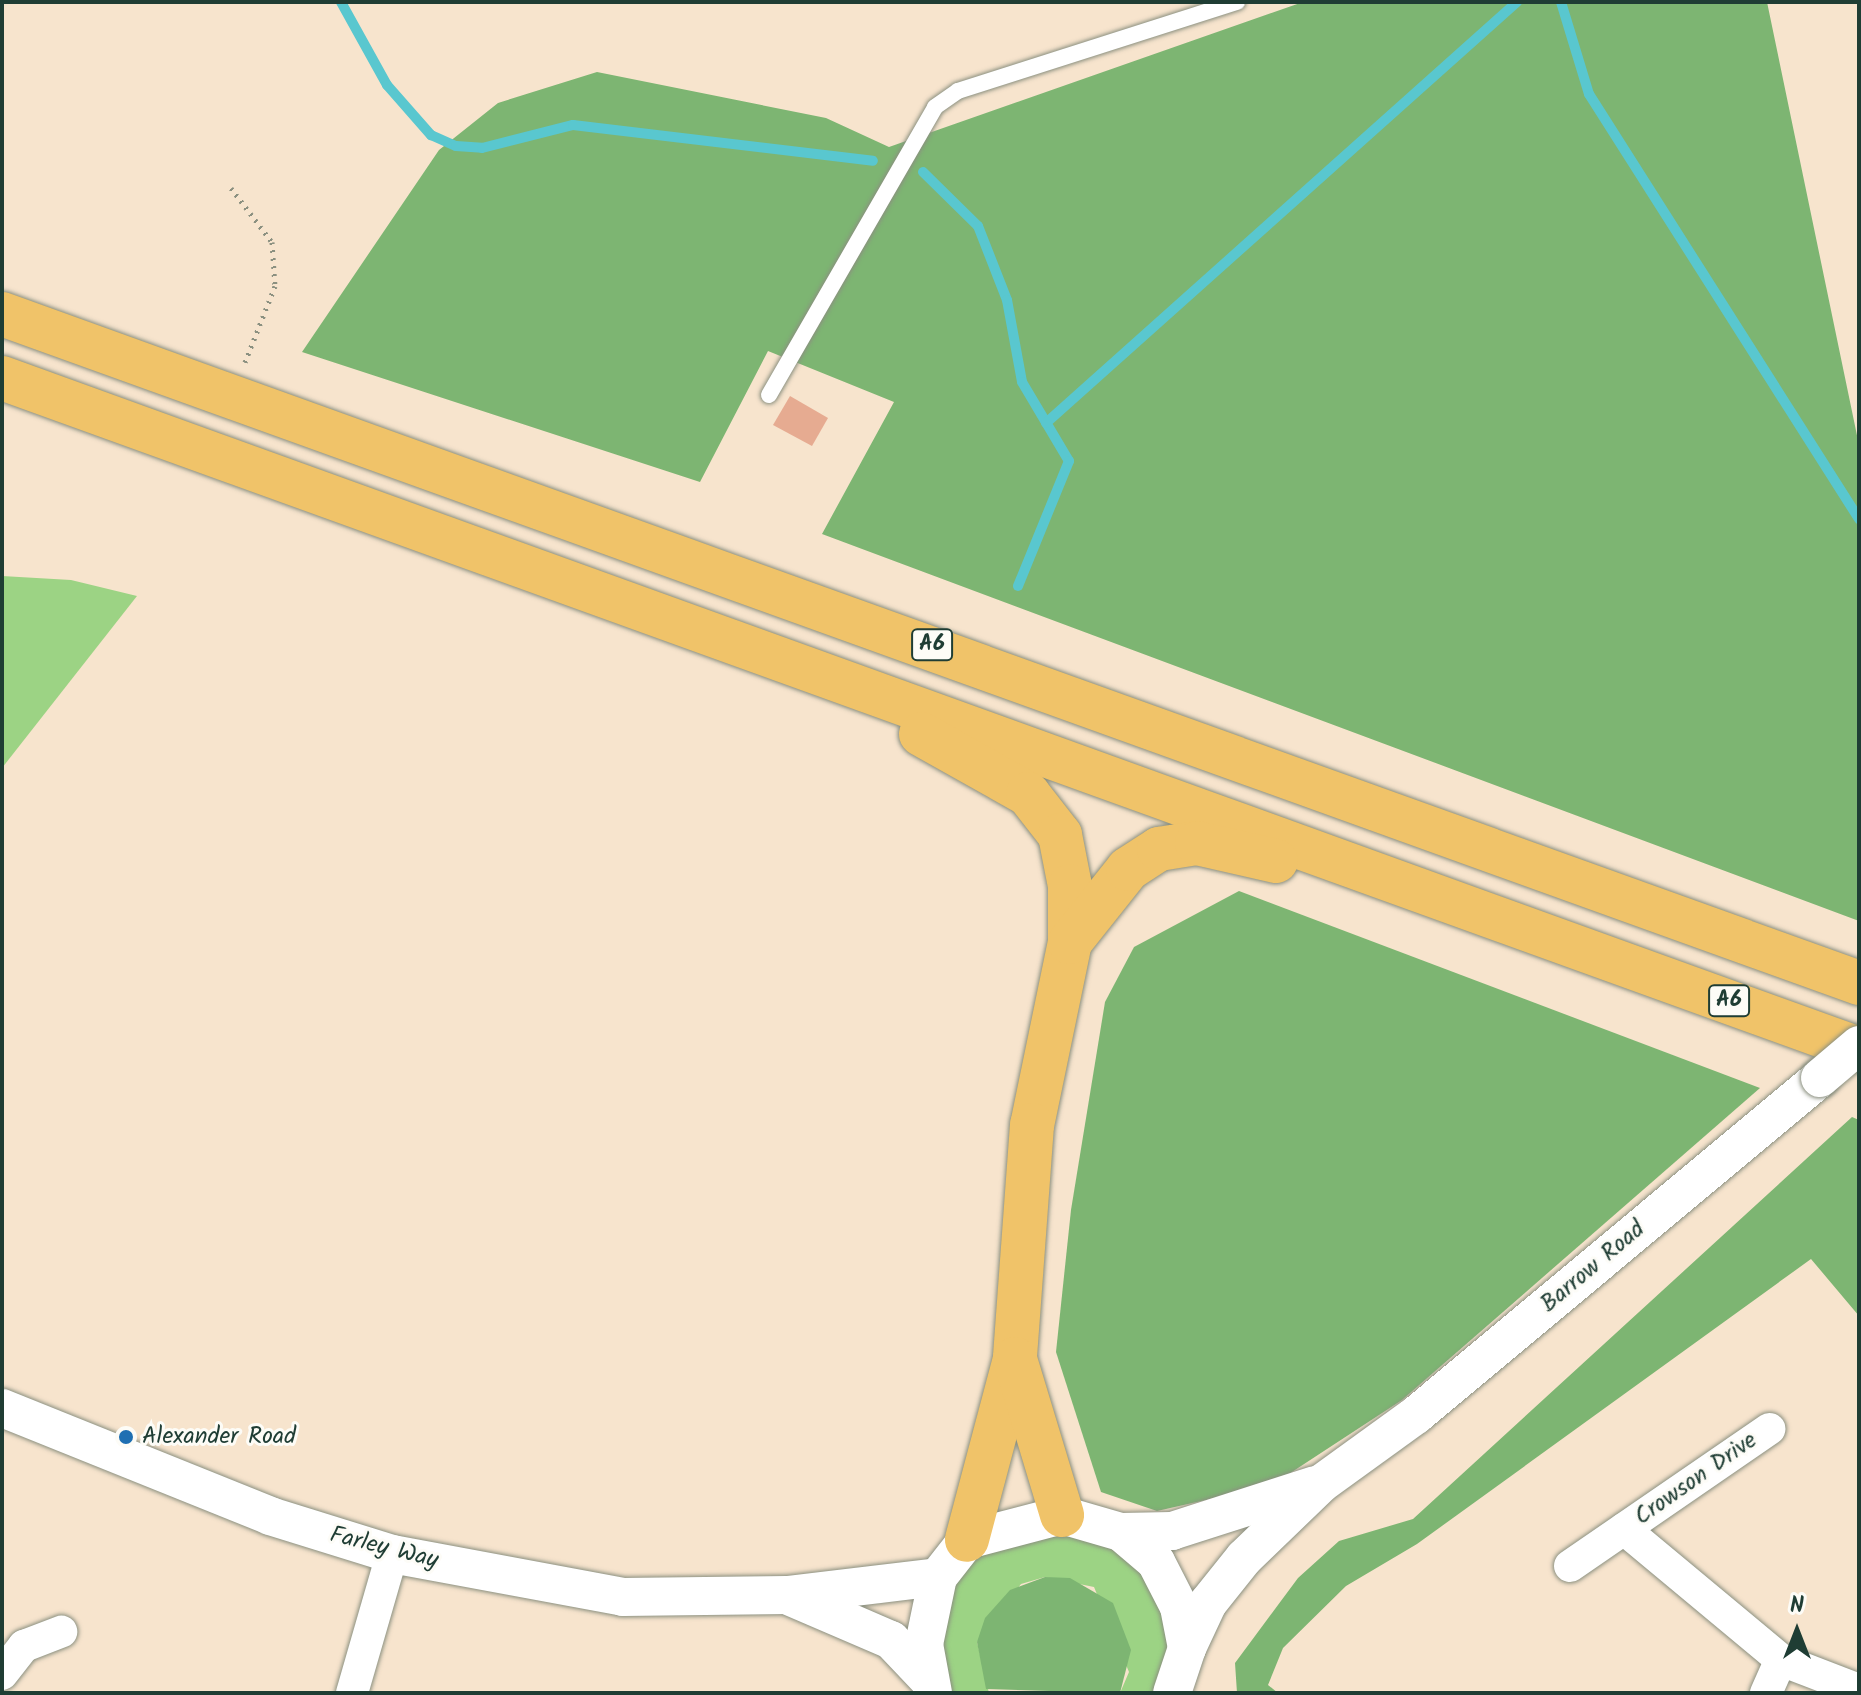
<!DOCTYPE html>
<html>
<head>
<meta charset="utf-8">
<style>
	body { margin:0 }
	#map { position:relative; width:1861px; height:1695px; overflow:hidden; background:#f7e4cd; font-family:Kalam,sans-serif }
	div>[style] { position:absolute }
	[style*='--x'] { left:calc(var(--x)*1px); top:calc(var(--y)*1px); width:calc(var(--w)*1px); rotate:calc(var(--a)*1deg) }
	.green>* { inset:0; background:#9cd384 }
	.forest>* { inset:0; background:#7db572 }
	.stream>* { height:10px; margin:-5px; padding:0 5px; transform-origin:5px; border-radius:5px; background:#59c7cf }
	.building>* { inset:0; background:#e6ab91 }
	.path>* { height:5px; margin-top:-2.5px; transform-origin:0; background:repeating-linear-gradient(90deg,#8b9080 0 2px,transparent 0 8px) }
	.roads { filter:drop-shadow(0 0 2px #8b9080) drop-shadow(0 0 2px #8b9080) }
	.service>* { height:16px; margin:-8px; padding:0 8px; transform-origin:8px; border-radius:8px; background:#fff }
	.minor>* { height:32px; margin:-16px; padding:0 16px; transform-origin:16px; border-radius:16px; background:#fff }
	.tertiary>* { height:38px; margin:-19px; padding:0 19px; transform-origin:19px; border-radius:19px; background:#fff }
	.trunk>* { height:44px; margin:-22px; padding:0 22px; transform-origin:22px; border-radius:22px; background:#f0c369 }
	.bridges { filter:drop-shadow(0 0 2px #8b9080) drop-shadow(0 0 2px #8b9080) }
	.tertiary-bridge>* { height:38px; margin:-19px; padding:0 19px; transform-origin:19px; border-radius:19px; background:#fff }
	.dots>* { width:22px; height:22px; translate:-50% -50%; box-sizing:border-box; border:4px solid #fdfcf7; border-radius:50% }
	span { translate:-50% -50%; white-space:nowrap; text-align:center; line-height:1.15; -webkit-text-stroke:6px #fdfcf7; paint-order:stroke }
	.shield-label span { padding:2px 6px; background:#fdfcf7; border:2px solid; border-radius:6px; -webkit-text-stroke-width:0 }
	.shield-label { font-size:22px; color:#1f3d34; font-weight:700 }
	.street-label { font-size:24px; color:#1f3d34 }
	.poi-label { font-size:24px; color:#1f3d34 }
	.left { translate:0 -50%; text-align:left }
	.frame { position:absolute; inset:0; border:4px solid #1f3d34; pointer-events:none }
	.north { position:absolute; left:1757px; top:1591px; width:80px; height:80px; -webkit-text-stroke:6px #fdfcf7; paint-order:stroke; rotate:0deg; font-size:22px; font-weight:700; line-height:32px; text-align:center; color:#1f3d34 }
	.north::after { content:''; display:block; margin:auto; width:28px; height:36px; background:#1f3d34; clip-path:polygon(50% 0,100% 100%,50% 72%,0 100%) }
</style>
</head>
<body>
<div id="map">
	<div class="green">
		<i style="clip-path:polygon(2px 576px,71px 580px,137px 596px,2px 768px)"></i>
		<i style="clip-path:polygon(1062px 1515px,1168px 1584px,1172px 1693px,1120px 1693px,1129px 1672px,1094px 1587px,1045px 1577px,1021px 1584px,977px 1642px,989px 1693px,933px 1693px,938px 1577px)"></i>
	</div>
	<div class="forest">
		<i style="clip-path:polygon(1303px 2px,1767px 2px,1859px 445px,1859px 921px,822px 534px,894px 402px,768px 351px,700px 482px,302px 352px,439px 150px,498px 103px,597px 72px,826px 118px,889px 147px)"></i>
		<i style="clip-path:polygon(1239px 891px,1760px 1088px,1402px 1400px,1272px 1485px,1157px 1511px,1101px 1492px,1056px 1352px,1071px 1210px,1105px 1002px,1134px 947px)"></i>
		<i style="clip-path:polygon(1852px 1117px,1859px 1120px,1859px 1316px,1811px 1259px,1417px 1544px,1346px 1586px,1283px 1648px,1268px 1685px,1278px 1693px,1237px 1693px,1235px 1663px,1298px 1578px,1339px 1541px,1413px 1519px)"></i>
		<i style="clip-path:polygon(1045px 1577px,1070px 1578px,1113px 1603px,1131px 1650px,1120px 1693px,986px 1689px,977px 1642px,985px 1618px,1010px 1590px)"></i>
	</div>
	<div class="stream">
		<i style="--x:341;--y:2;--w:95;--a:61"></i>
		<i style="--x:387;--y:85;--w:67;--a:48.7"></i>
		<i style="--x:431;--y:135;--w:27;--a:24"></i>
		<i style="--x:456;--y:146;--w:26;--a:4"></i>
		<i style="--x:482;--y:148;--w:94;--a:-14.2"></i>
		<i style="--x:573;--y:125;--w:302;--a:6.8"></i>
		<i style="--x:1561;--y:2;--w:96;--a:73.1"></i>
		<i style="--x:1589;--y:94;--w:504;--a:57.57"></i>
		<i style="--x:923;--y:172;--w:77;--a:44.5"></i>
		<i style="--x:978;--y:226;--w:79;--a:68.6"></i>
		<i style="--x:1007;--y:300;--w:83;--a:79.6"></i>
		<i style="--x:1022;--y:382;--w:92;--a:59.3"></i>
		<i style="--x:1069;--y:461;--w:135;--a:112.2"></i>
		<i style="--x:1046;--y:423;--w:632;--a:-41.79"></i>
	</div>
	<div class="building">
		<i style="clip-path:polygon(790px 396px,828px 418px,812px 446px,773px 425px)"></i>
	</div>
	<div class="path">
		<i style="--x:231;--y:188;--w:68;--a:52.8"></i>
		<i style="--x:272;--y:242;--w:44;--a:86.1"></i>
		<i style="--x:275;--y:286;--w:82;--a:111.5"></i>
	</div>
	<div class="roads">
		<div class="service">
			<i style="--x:769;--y:395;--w:332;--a:-60"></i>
			<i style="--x:935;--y:107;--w:28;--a:-35"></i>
			<i style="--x:958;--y:91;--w:293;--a:-17.7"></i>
		</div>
		<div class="minor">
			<i style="--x:1624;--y:1529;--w:204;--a:39.8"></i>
			<i style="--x:1570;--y:1566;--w:242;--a:-34.5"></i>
			<i style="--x:2;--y:1674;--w:36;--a:-52"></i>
			<i style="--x:24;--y:1646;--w:40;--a:-21"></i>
			<i style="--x:352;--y:1693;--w:145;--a:-73.9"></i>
			<i style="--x:1766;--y:1693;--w:36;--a:-66"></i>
			<i style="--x:1781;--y:1660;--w:84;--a:21"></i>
		</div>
		<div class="tertiary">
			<i style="--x:2;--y:1408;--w:289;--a:21.9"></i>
			<i style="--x:270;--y:1516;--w:128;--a:17.3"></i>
			<i style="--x:392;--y:1554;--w:235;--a:10.5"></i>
			<i style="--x:623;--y:1597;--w:164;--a:-0.7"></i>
			<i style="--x:787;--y:1595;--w:152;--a:-6.8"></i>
			<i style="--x:1121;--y:1532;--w:51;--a:-1.1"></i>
			<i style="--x:1172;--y:1531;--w:150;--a:-17.8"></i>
			<i style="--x:791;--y:1597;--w:109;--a:23.3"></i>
			<i style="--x:891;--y:1640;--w:52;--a:46.5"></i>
			<i style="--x:1187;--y:1648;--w:50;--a:-65"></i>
			<i style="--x:1208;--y:1603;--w:58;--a:-51.3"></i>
			<i style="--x:1244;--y:1558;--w:108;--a:-43.9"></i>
			<i style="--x:1322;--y:1483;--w:116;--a:-35.9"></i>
			<i style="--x:1416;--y:1415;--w:526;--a:-39.83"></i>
			<i style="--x:933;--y:1693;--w:50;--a:-100.4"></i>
			<i style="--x:924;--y:1644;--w:68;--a:-78.2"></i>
			<i style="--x:938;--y:1577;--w:47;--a:-51.9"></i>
			<i style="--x:967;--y:1540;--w:98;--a:-14.7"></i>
			<i style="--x:1062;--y:1515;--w:61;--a:16.1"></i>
			<i style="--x:1121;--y:1532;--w:46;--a:40.6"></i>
			<i style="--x:1156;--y:1562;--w:51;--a:62.9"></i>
			<i style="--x:1179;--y:1607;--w:42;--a:79"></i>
			<i style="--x:1187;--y:1648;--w:47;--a:108.4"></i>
		</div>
		<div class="trunk">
			<i style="--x:2;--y:314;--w:1974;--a:19.81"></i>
			<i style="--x:2;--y:378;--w:1975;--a:19.87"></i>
			<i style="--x:921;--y:734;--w:123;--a:29.3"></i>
			<i style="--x:1028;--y:794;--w:52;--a:52"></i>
			<i style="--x:1060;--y:835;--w:52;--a:78.9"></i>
			<i style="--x:1070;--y:886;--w:56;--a:90"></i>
			<i style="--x:1070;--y:942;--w:187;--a:101.7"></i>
			<i style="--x:1032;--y:1125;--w:235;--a:94.2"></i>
			<i style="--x:1015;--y:1359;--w:187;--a:104.9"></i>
			<i style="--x:1070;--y:942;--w:93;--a:-51.5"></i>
			<i style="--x:1128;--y:869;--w:37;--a:-33"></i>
			<i style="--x:1159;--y:849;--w:38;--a:-9"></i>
			<i style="--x:1197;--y:843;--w:81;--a:12.8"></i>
			<i style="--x:1015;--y:1359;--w:163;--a:73.2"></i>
		</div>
	</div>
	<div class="bridges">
		<div class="tertiary-bridge">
			<i style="--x:1820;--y:1078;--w:51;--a:-40.2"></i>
		</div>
	</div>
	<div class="dots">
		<i style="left:126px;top:1437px;background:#1f6fb2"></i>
	</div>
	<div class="shield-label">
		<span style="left:932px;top:645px">A6</span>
		<span style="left:1729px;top:1001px">A6</span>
	</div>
	<div class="street-label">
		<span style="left:1593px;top:1267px;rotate:-40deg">Barrow Road</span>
		<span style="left:1696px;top:1479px;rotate:-35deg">Crowson Drive</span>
		<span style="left:384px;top:1548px;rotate:14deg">Farley Way</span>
	</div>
	<div class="poi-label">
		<span class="left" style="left:142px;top:1437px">Alexander Road</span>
	</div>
	<div class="frame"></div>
	<div class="north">N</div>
</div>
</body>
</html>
